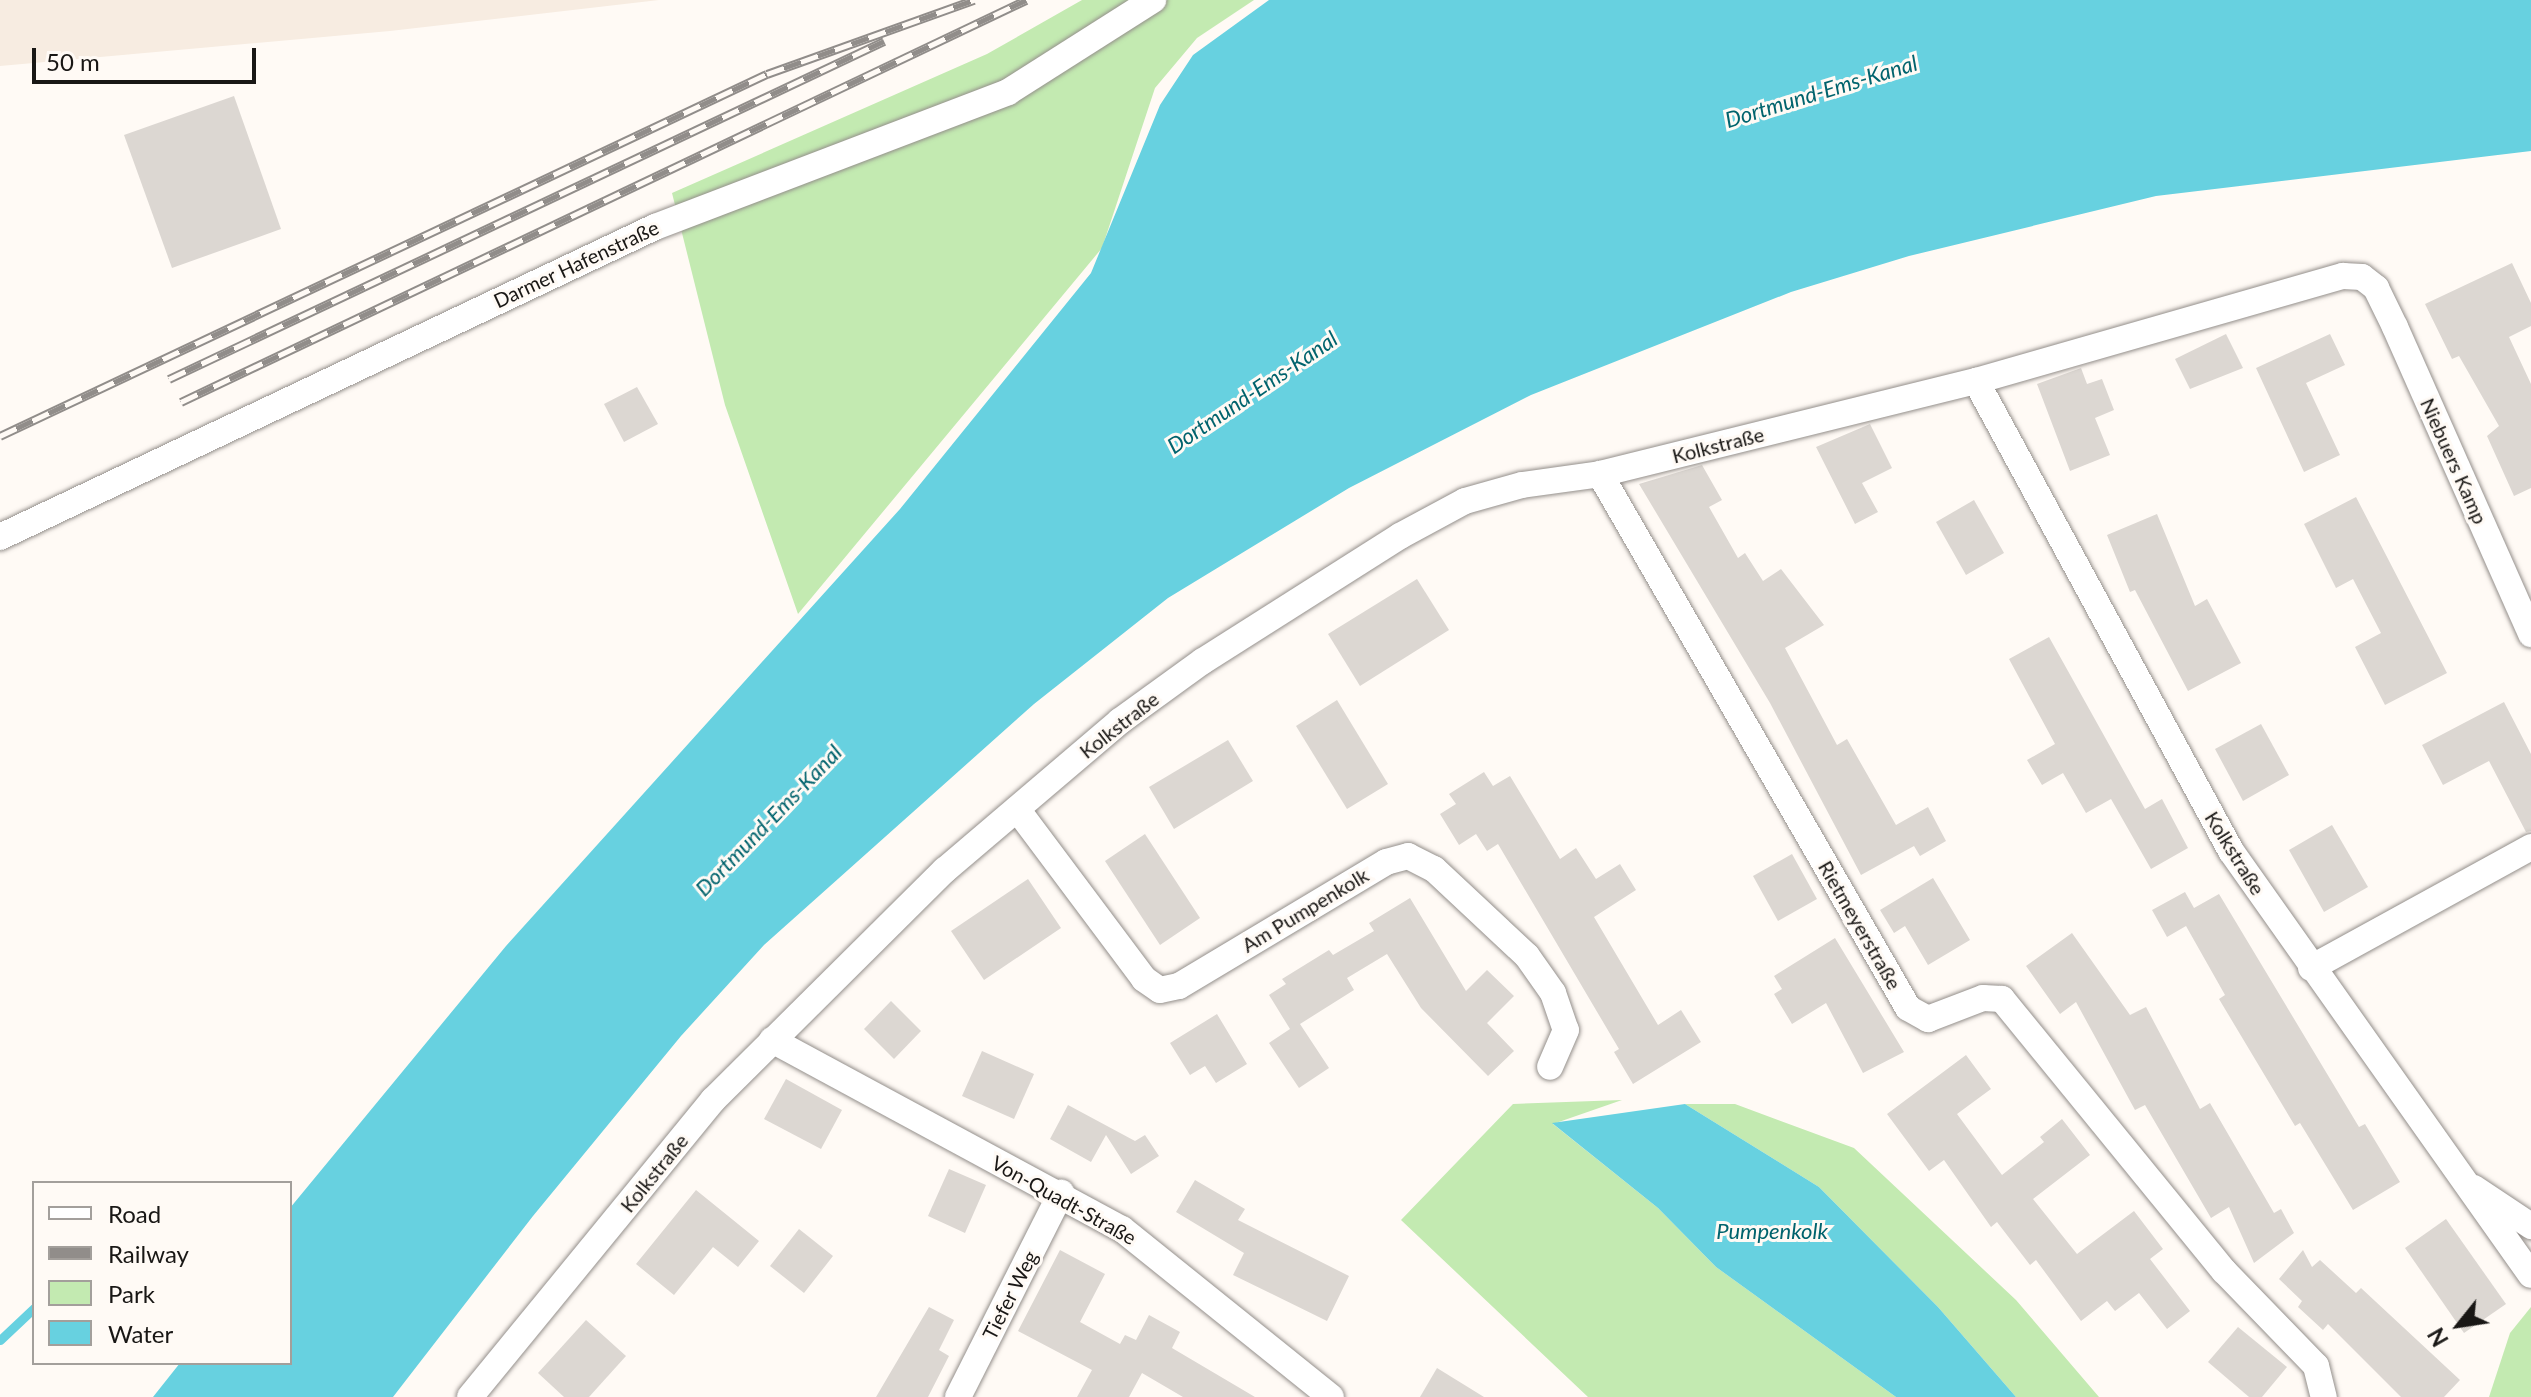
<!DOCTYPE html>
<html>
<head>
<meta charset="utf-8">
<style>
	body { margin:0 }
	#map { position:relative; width:2531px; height:1397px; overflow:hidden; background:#fffaf5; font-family:Lato,sans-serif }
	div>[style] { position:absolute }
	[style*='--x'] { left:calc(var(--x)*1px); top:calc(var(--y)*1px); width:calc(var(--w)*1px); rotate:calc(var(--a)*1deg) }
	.built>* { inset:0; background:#f7ece1 }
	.green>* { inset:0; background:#c3eab1 }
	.water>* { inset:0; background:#67d1e0 }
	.stream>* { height:9px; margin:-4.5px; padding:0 4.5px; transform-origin:4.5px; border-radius:4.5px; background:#67d1e0 }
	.building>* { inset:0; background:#dcd7d2 }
	.roads { filter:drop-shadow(0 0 2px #948f8b) drop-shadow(0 0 2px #948f8b) }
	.street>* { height:26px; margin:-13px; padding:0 13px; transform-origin:13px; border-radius:13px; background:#fff }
	.rail>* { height:9px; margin-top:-4.5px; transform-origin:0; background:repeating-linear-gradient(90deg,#fffaf5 0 18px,#918d8a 0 36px); box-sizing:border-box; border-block:2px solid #918d8a }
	span { translate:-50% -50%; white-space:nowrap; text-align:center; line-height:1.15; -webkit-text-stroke:6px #fffaf5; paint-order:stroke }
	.street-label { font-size:20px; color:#191715 }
	.water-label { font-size:22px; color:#01636d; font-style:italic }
	.legend { position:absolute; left:32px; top:1181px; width:260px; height:184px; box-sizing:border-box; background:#fffaf5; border:2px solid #a39f9b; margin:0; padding:10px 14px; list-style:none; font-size:24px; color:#191715 }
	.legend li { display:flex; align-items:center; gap:16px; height:40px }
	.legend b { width:40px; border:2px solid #a39f9b }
	.north { position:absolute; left:2419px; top:1285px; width:80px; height:80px; -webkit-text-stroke:6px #fffaf5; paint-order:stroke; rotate:240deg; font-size:22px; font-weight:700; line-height:32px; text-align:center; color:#191715 }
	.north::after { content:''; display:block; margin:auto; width:28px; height:36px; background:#191715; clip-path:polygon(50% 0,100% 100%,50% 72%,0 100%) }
	.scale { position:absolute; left:32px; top:48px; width:224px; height:36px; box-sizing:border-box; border:4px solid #191715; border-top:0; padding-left:10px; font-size:24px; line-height:28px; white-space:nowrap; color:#191715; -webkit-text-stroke:6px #fffaf5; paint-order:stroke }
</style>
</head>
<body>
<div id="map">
	<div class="built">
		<i style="clip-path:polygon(0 0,659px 0,390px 31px,0 66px)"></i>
	</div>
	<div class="green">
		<i style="clip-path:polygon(1082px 0,1254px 0,1197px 38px,1155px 88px,1102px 248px,798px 614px,725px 405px,672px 193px,987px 54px)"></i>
		<i style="clip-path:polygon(1622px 1100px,1553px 1124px,1658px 1208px,1716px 1267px,1896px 1397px,1588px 1397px,1401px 1220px,1513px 1104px)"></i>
		<i style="clip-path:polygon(1685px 1104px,1735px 1104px,1854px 1148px,2016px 1300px,2099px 1397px,2016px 1397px,1938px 1307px,1819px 1187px)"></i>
		<i style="clip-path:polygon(2531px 1307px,2531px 1397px,2489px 1397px,2510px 1333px)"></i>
	</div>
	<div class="water">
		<i style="clip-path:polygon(1269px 0,2531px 0,2531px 151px,2156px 196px,1909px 256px,1791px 292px,1531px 395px,1349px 488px,1168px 598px,1034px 704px,764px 945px,681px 1036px,533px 1216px,393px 1397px,153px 1397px,180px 1363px,290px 1363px,290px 1208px,506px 946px,900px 509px,1091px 273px,1160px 105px,1193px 55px)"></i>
		<i style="clip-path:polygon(1685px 1104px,1819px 1187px,1938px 1307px,2016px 1397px,1896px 1397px,1716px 1267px,1658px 1208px,1552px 1123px)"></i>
	</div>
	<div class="stream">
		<i style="--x:0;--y:1340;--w:47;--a:-43.3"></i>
	</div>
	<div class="building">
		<i style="clip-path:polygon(234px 96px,281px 229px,172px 268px,124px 135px)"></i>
		<i style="clip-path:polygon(2512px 263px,2531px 303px,2531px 326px,2509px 337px,2531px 384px,2531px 488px,2514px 496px,2487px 436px,2499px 426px,2459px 356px,2452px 359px,2425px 304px)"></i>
		<i style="clip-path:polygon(2226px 334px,2243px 368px,2190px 389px,2175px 359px)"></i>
		<i style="clip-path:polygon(2330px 334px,2345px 365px,2306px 383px,2340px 455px,2304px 472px,2256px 368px)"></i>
		<i style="clip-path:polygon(2081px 368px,2087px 384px,2102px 379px,2114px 410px,2095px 418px,2110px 455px,2070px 471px,2037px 384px)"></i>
		<i style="clip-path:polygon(637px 387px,658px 424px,624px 442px,604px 404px)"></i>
		<i style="clip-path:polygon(1870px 424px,1892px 468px,1862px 483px,1878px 512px,1855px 524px,1816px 447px)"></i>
		<i style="clip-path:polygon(1702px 465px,1722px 500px,1709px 507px,1738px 558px,1745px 553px,1763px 581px,1781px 569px,1824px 625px,1785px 648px,1837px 745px,1847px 739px,1896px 825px,1928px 807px,1946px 841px,1920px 856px,1914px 846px,1861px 875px,1770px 703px,1639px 484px)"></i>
		<i style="clip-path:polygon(2356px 497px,2447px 673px,2385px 705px,2355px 647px,2381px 633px,2353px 579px,2336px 588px,2304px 524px)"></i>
		<i style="clip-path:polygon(1974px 500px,2004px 553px,1966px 575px,1936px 522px)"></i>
		<i style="clip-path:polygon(2157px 514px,2195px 606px,2207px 599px,2241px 663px,2188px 691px,2135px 590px,2130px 592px,2107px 535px)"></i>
		<i style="clip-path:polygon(1417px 579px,1449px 630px,1360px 686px,1328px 634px)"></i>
		<i style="clip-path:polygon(2049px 637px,2145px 809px,2162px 799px,2188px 848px,2151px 869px,2111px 799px,2086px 813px,2063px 773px,2042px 785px,2027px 760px,2055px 744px,2009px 659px)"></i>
		<i style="clip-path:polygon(1337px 700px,1388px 784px,1347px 809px,1296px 726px)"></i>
		<i style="clip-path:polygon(2504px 702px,2531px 754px,2531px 831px,2526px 832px,2489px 761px,2443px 785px,2422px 745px)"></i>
		<i style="clip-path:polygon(2261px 724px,2289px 775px,2243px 801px,2215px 749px)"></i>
		<i style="clip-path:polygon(1228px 740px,1253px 781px,1174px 829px,1149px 787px)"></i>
		<i style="clip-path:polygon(1484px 772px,1493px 786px,1510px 776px,1560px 859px,1576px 848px,1596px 879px,1620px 864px,1636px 890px,1594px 917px,1658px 1025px,1681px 1010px,1701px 1042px,1633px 1084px,1614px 1052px,1619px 1049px,1498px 844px,1487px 851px,1476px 834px,1459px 845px,1440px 814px,1456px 804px,1449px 794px)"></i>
		<i style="clip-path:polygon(2332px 825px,2368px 887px,2324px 912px,2289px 850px)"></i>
		<i style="clip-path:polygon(1145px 834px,1200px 918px,1160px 945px,1105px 861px)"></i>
		<i style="clip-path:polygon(1792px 854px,1817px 899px,1778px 921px,1753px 876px)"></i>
		<i style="clip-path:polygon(1933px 878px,1970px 940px,1928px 965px,1905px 926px,1894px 933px,1880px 910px)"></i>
		<i style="clip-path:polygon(1028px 879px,1061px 928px,984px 980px,951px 931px)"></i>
		<i style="clip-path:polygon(2185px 892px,2194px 908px,2219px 894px,2359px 1127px,2365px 1124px,2400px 1182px,2353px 1210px,2300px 1123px,2295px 1126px,2219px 999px,2225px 995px,2186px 926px,2167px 937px,2152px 910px)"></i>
		<i style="clip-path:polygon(1410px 898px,1466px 991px,1487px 970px,1514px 996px,1487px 1023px,1514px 1051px,1488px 1076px,1421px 1008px,1387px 954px,1347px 978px,1354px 990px,1300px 1024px,1329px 1068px,1299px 1088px,1269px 1043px,1290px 1029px,1269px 995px,1286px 984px,1282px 979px,1329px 950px,1333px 955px,1374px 931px,1369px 923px)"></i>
		<i style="clip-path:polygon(2072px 933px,2130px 1015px,2146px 1007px,2200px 1109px,2210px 1103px,2274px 1213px,2281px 1209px,2294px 1233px,2254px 1263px,2229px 1207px,2211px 1218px,2145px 1105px,2135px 1110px,2076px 1002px,2060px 1014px,2026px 966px)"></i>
		<i style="clip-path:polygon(1835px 938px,1904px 1052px,1863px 1073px,1826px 1003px,1792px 1024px,1774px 994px,1782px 989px,1774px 976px)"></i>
		<i style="clip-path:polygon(891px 1001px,921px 1031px,894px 1059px,864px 1029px)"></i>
		<i style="clip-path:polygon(1217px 1014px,1247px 1064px,1216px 1083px,1205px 1066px,1190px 1075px,1170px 1043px)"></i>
		<i style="clip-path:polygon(982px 1051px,1034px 1074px,1014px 1119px,962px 1096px)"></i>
		<i style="clip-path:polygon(1966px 1055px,1991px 1089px,1957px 1114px,2002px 1175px,2044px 1142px,2040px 1137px,2062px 1119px,2090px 1155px,2033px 1199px,2077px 1254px,2134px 1211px,2163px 1249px,2150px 1259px,2190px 1311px,2167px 1329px,2139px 1293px,2115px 1311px,2107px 1301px,2081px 1321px,2036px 1260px,2030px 1265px,1997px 1222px,1991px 1227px,1944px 1160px,1929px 1171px,1887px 1114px)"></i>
		<i style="clip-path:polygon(786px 1079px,842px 1110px,821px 1149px,764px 1119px)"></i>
		<i style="clip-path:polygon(1068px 1105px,1135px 1141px,1145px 1135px,1159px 1156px,1131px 1174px,1106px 1135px,1091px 1162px,1050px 1139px)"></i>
		<i style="clip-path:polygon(949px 1169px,986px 1185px,965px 1233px,928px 1216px)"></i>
		<i style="clip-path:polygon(1195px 1180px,1245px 1209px,1238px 1220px,1349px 1276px,1327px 1321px,1233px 1275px,1244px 1253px,1176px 1212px)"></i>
		<i style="clip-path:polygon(696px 1190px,759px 1241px,738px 1267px,713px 1247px,674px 1295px,636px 1264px)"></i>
		<i style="clip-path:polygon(2446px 1219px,2506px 1304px,2464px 1333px,2405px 1248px)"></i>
		<i style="clip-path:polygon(799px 1229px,833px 1256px,804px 1293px,770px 1266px)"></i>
		<i style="clip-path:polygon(1060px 1250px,1105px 1274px,1080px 1322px,1120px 1344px,1125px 1335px,1136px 1340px,1149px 1315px,1180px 1332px,1172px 1348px,1255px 1397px,1183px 1397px,1142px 1373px,1129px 1397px,1077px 1397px,1092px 1370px,1018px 1331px)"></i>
		<i style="clip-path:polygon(2303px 1250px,2312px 1267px,2320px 1260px,2356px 1293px,2361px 1288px,2460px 1380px,2444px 1397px,2401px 1397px,2328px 1324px,2323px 1330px,2298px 1307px,2302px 1301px,2279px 1279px)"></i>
		<i style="clip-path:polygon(929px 1307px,954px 1320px,939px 1350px,949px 1356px,928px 1397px,876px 1397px)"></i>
		<i style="clip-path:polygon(586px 1320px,626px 1356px,589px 1397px,564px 1397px,538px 1373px)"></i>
		<i style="clip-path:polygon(2238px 1327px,2287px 1367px,2262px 1397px,2249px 1397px,2208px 1362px)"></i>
		<i style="clip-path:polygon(1437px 1368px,1484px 1397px,1420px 1397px)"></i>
	</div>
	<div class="roads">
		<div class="street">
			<i style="--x:1976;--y:381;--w:535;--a:61.52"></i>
			<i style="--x:2231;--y:851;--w:519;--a:54.72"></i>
			<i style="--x:1600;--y:474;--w:616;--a:60.02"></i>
			<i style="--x:1908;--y:1008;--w:23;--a:29"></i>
			<i style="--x:1928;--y:1019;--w:59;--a:-20.9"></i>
			<i style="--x:1983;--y:998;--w:19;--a:3"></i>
			<i style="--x:2002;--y:999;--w:351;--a:50.8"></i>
			<i style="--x:2224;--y:1271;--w:132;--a:45.9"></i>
			<i style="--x:2316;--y:1366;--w:32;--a:76"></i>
			<i style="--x:0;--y:537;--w:725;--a:-25.33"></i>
			<i style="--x:655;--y:227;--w:378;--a:-20.9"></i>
			<i style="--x:1008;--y:92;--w:172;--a:-32.4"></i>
			<i style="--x:1017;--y:809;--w:212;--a:53.2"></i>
			<i style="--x:1144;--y:979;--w:19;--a:35"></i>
			<i style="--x:1160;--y:990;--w:19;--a:-12"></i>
			<i style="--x:1179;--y:986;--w:241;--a:-30.9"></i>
			<i style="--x:1386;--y:862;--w:23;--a:-15"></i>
			<i style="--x:1408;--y:856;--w:29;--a:27"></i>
			<i style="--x:1434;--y:869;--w:127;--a:43.1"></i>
			<i style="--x:1527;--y:956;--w:45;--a:54.9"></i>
			<i style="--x:1553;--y:993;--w:39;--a:71"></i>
			<i style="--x:1566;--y:1030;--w:40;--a:113.4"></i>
			<i style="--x:2311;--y:968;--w:251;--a:-28.8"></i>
			<i style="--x:772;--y:1040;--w:398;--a:28.4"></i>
			<i style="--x:1122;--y:1229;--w:268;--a:38.8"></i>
			<i style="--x:2474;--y:1188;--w:69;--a:33.7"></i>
			<i style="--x:470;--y:1397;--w:384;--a:-50.7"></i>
			<i style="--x:713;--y:1100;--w:327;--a:-44.8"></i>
			<i style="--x:945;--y:870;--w:230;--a:-40.4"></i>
			<i style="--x:1120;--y:721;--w:102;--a:-35.9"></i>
			<i style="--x:1203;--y:661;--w:233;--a:-32.4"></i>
			<i style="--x:1400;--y:536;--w:74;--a:-28.3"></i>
			<i style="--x:1465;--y:501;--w:59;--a:-15.7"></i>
			<i style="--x:1522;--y:485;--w:79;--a:-8"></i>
			<i style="--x:1600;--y:474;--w:387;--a:-13.9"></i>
			<i style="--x:1976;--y:381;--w:382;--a:-16"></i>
			<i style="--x:2343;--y:276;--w:19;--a:3"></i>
			<i style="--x:2362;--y:277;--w:18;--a:38"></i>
			<i style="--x:2376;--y:288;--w:43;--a:64"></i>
			<i style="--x:2395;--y:327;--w:336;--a:66.1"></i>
			<i style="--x:958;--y:1397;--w:229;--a:-63.2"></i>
		</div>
	</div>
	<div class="rail">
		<i style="--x:169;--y:379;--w:791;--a:-25.3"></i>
		<i style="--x:181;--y:402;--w:936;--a:-25.44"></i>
		<i style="--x:0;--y:436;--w:848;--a:-25.27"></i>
		<i style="--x:767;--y:74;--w:220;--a:-19.7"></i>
	</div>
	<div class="street-label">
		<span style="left:576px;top:264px;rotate:-25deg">Darmer Hafenstraße</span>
		<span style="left:1718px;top:445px;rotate:-14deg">Kolkstraße</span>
		<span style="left:2454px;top:461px;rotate:66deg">Niebuers Kamp</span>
		<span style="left:1119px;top:725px;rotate:-38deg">Kolkstraße</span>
		<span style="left:2235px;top:853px;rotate:58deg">Kolkstraße</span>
		<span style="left:1305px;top:910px;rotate:-31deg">Am Pumpenkolk</span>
		<span style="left:1860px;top:925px;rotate:60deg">Rietmeyerstraße</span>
		<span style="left:654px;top:1173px;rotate:-51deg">Kolkstraße</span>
		<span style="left:1064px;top:1200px;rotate:29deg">Von-Quadt-Straße</span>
		<span style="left:1010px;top:1295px;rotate:-63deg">Tiefer Weg</span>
	</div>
	<div class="water-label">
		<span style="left:1821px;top:91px;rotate:-17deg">Dortmund-Ems-Kanal</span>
		<span style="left:1252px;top:392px;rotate:-34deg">Dortmund-Ems-Kanal</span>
		<span style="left:768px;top:820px;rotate:-46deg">Dortmund-Ems-Kanal</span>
		<span style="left:1772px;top:1231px">Pumpenkolk</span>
	</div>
	<ul class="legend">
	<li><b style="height:10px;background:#fff"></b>Road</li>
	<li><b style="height:10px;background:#918d8a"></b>Railway</li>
	<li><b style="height:22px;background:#c3eab1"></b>Park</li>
	<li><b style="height:22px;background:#67d1e0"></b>Water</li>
	</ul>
	<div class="north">N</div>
	<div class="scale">50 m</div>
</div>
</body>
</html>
